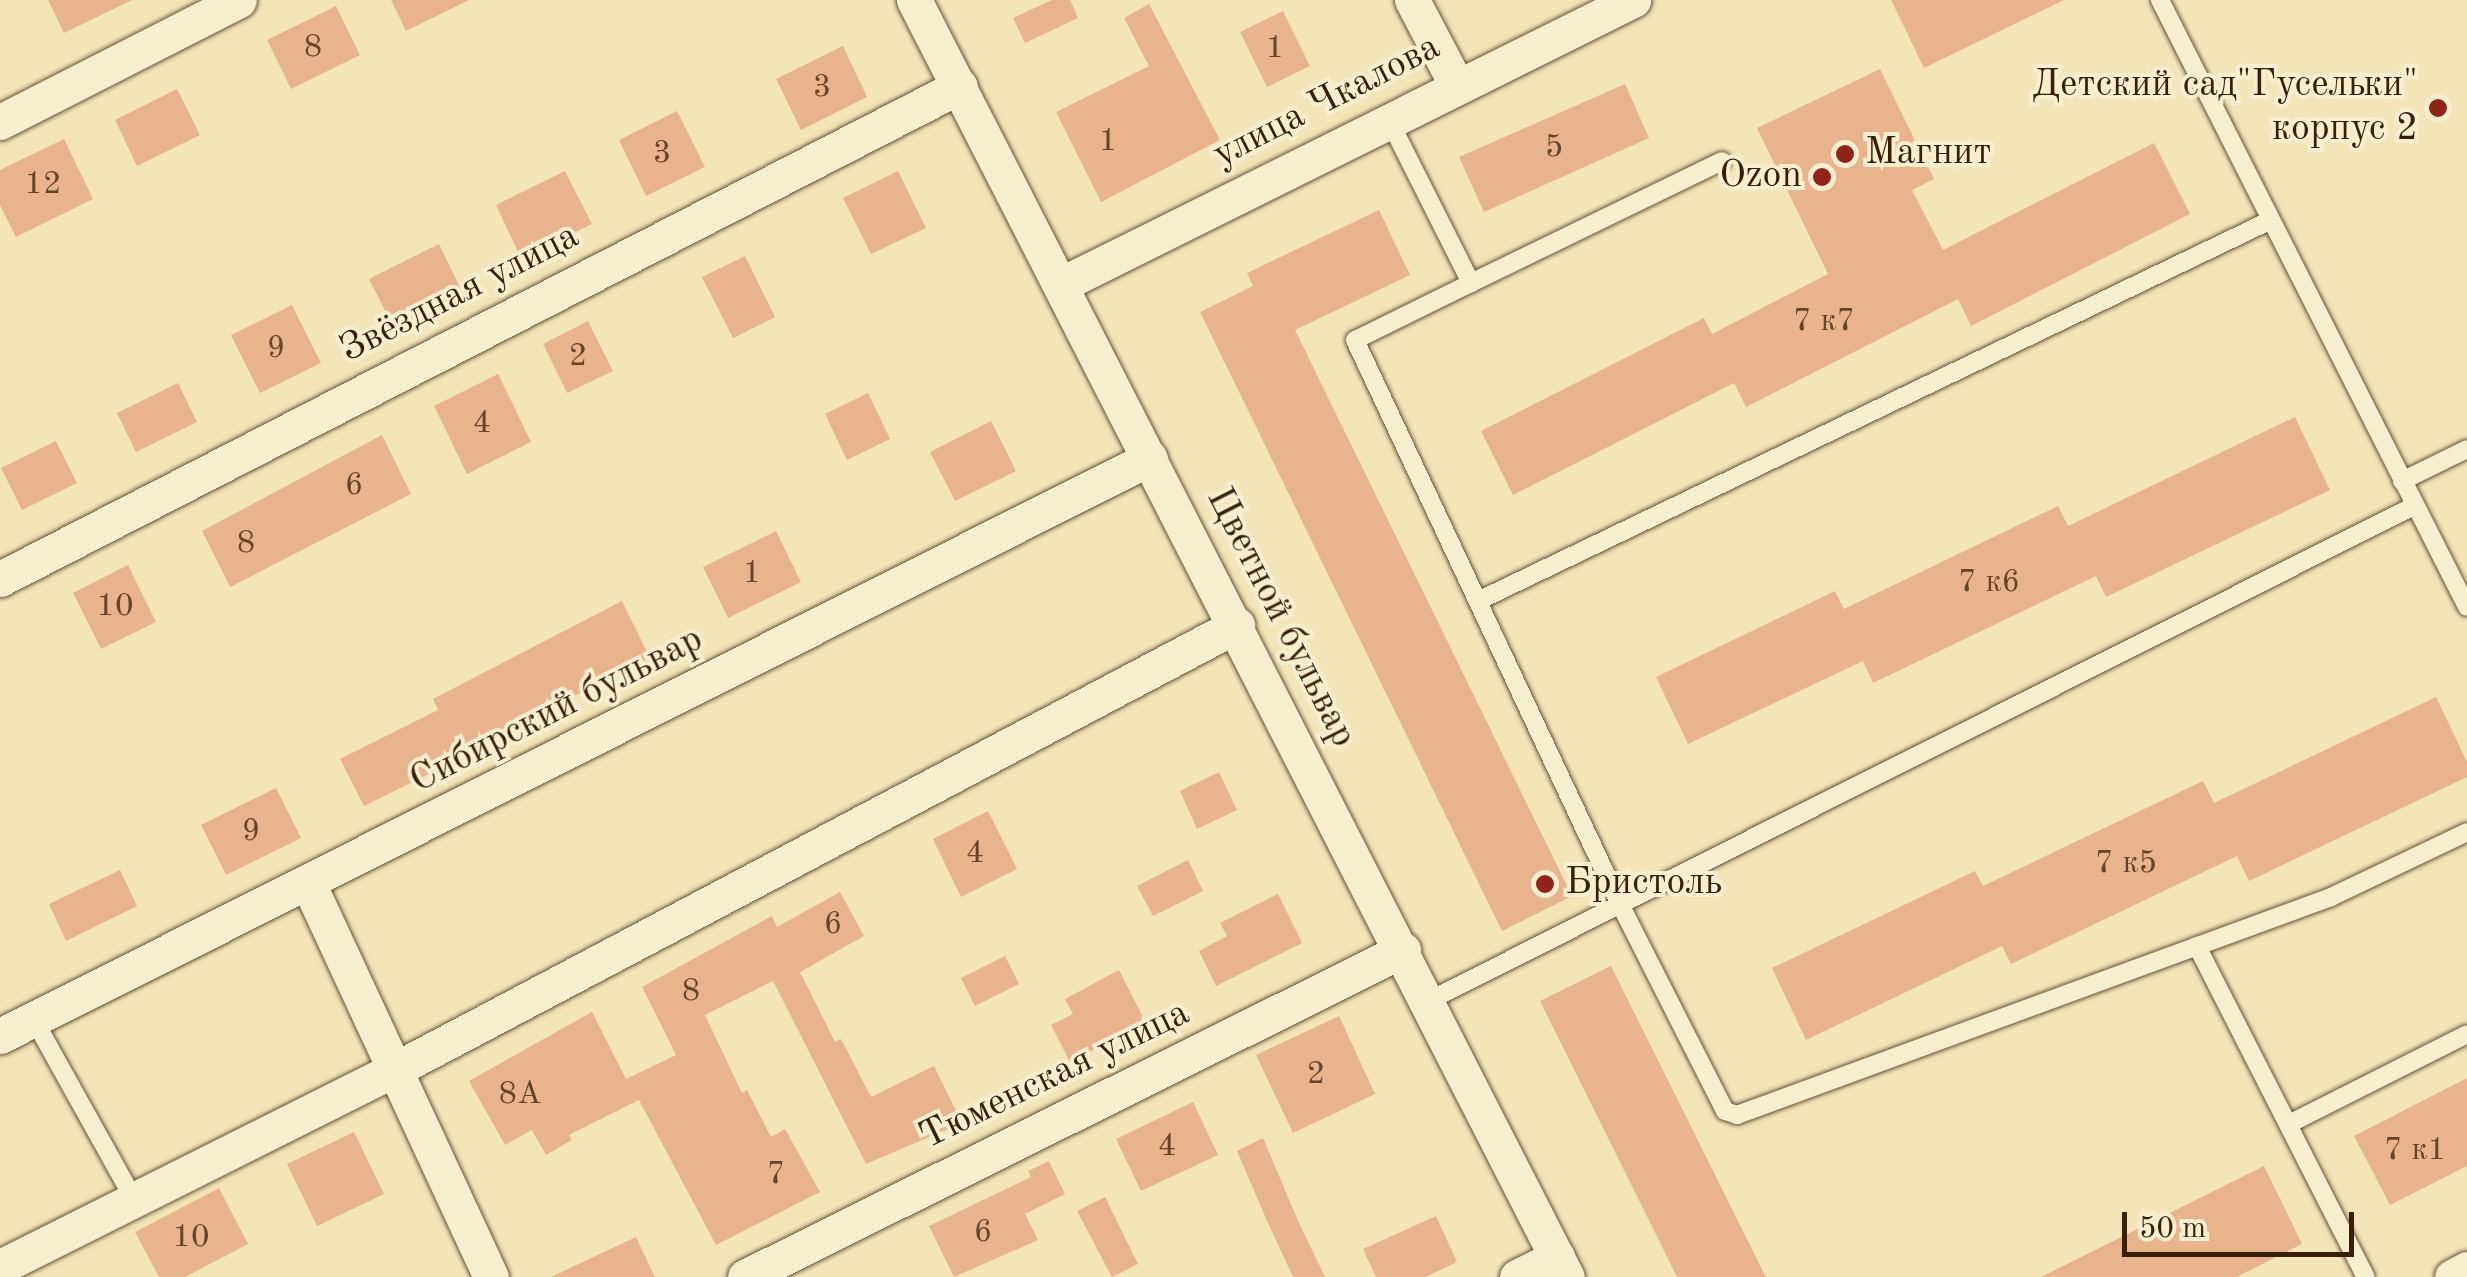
<!DOCTYPE html>
<html>
<head>
<meta charset="utf-8">
<style>
	body { margin:0 }
	#map { position:relative; width:2467px; height:1277px; overflow:hidden; background:#f3e5b7; font-family:"Old Standard TT",serif }
	div>[style] { position:absolute }
	[style*='--x'] { left:calc(var(--x)*1px); top:calc(var(--y)*1px); width:calc(var(--w)*1px); rotate:calc(var(--a)*1deg) }
	.building>* { inset:0; background:#e8b48d }
	.roads { filter:drop-shadow(0 0 2px #685034) drop-shadow(0 0 2px #685034) }
	.service>* { height:18px; margin:-9px; padding:0 9px; transform-origin:9px; border-radius:9px; background:#f7eed0 }
	.minor>* { height:35px; margin:-17.5px; padding:0 17.5px; transform-origin:17.5px; border-radius:17.5px; background:#f7eed0 }
	.dots>* { width:28px; height:28px; translate:-50% -50%; box-sizing:border-box; border:5px solid #f7eed0; border-radius:50% }
	span { translate:-50% -50%; white-space:nowrap; text-align:center; line-height:1.15; -webkit-text-stroke:8px #f7eed0; paint-order:stroke }
	.number-label { font-size:32px; color:#654429 }
	.number-label span { -webkit-text-stroke-width:0 }
	.poi-label { font-size:38px; color:#391f08 }
	.right { translate:-100% -50%; text-align:right }
	.left { translate:0 -50%; text-align:left }
	.street-label { font-size:38px; color:#391f08 }
	.scale { position:absolute; left:2122px; top:1212px; width:232px; height:45px; box-sizing:border-box; border:5px solid #391f08; border-top:0; padding-left:12px; font-size:30px; line-height:35px; white-space:nowrap; color:#391f08; -webkit-text-stroke:8px #f7eed0; paint-order:stroke }
</style>
</head>
<body>
<div id="map">
	<div class="building">
		<i style="clip-path:polygon(48px 0,132px 0,64px 33px)"></i>
		<i style="clip-path:polygon(391px 0,469px 0,406px 31px)"></i>
		<i style="clip-path:polygon(1052px 0,1070px 0,1078px 18px,1025px 43px,1013px 18px)"></i>
		<i style="clip-path:polygon(1891px 0,2064px 0,1924px 68px)"></i>
		<i style="clip-path:polygon(1149px 4px,1220px 140px,1101px 202px,1056px 112px,1149px 66px,1124px 18px)"></i>
		<i style="clip-path:polygon(336px 6px,360px 55px,291px 89px,267px 40px)"></i>
		<i style="clip-path:polygon(1283px 11px,1310px 66px,1267px 87px,1240px 32px)"></i>
		<i style="clip-path:polygon(843px 46px,867px 97px,801px 130px,776px 79px)"></i>
		<i style="clip-path:polygon(1880px 69px,1934px 179px,1912px 190px,1943px 250px,2154px 143px,2190px 214px,1971px 326px,1958px 299px,1746px 407px,1734px 383px,1513px 495px,1481px 431px,1704px 318px,1712px 334px,1828px 274px,1757px 128px)"></i>
		<i style="clip-path:polygon(1625px 84px,1649px 138px,1484px 212px,1459px 157px)"></i>
		<i style="clip-path:polygon(177px 89px,200px 135px,137px 166px,115px 120px)"></i>
		<i style="clip-path:polygon(677px 111px,705px 167px,646px 196px,619px 140px)"></i>
		<i style="clip-path:polygon(64px 139px,93px 199px,16px 237px,0 205px,0 170px)"></i>
		<i style="clip-path:polygon(565px 171px,592px 224px,521px 258px,496px 205px)"></i>
		<i style="clip-path:polygon(898px 171px,926px 228px,871px 254px,843px 198px)"></i>
		<i style="clip-path:polygon(1379px 210px,1410px 275px,1295px 330px,1572px 896px,1502px 931px,1200px 312px,1253px 286px,1247px 273px)"></i>
		<i style="clip-path:polygon(439px 244px,467px 302px,398px 336px,369px 279px)"></i>
		<i style="clip-path:polygon(745px 256px,775px 317px,733px 338px,702px 277px)"></i>
		<i style="clip-path:polygon(292px 305px,321px 363px,260px 393px,231px 335px)"></i>
		<i style="clip-path:polygon(588px 321px,613px 371px,567px 393px,543px 344px)"></i>
		<i style="clip-path:polygon(498px 374px,531px 442px,467px 474px,434px 406px)"></i>
		<i style="clip-path:polygon(178px 383px,197px 422px,136px 452px,117px 413px)"></i>
		<i style="clip-path:polygon(868px 393px,890px 439px,847px 460px,825px 414px)"></i>
		<i style="clip-path:polygon(2295px 417px,2330px 490px,2106px 597px,2096px 576px,1873px 683px,1863px 661px,1688px 744px,1656px 677px,1835px 591px,1844px 609px,2058px 506px,2068px 526px)"></i>
		<i style="clip-path:polygon(991px 421px,1016px 471px,955px 501px,930px 452px)"></i>
		<i style="clip-path:polygon(382px 435px,411px 494px,230px 587px,202px 531px)"></i>
		<i style="clip-path:polygon(56px 441px,77px 483px,22px 510px,1px 468px)"></i>
		<i style="clip-path:polygon(776px 531px,801px 582px,728px 618px,703px 567px)"></i>
		<i style="clip-path:polygon(128px 565px,156px 622px,101px 649px,73px 593px)"></i>
		<i style="clip-path:polygon(622px 601px,651px 660px,431px 763px,435px 771px,364px 806px,340px 759px,438px 710px,433px 699px)"></i>
		<i style="clip-path:polygon(2436px 697px,2467px 762px,2467px 777px,2249px 881px,2237px 856px,2011px 964px,2002px 946px,1806px 1040px,1772px 968px,1975px 871px,1983px 886px,2203px 781px,2214px 803px)"></i>
		<i style="clip-path:polygon(1219px 772px,1237px 810px,1197px 829px,1180px 791px)"></i>
		<i style="clip-path:polygon(276px 788px,301px 838px,226px 875px,201px 825px)"></i>
		<i style="clip-path:polygon(988px 811px,1017px 869px,961px 897px,933px 839px)"></i>
		<i style="clip-path:polygon(1188px 860px,1203px 891px,1153px 916px,1137px 886px)"></i>
		<i style="clip-path:polygon(120px 870px,137px 906px,66px 941px,49px 904px)"></i>
		<i style="clip-path:polygon(840px 892px,864px 936px,800px 972px,835px 1042px,841px 1039px,871px 1097px,934px 1066px,962px 1123px,866px 1164px,773px 981px,705px 1015px,742px 1093px,747px 1090px,771px 1137px,785px 1129px,820px 1192px,716px 1245px,639px 1100px,569px 1135px,572px 1140px,546px 1155px,532px 1130px,505px 1145px,469px 1081px,592px 1012px,626px 1079px,676px 1055px,642px 987px,772px 916px,777px 927px)"></i>
		<i style="clip-path:polygon(1278px 894px,1302px 943px,1216px 986px,1199px 951px,1227px 936px,1220px 923px)"></i>
		<i style="clip-path:polygon(1005px 956px,1019px 984px,975px 1006px,961px 978px)"></i>
		<i style="clip-path:polygon(1611px 966px,1766px 1277px,1677px 1277px,1540px 1001px)"></i>
		<i style="clip-path:polygon(1119px 970px,1146px 1023px,1070px 1062px,1051px 1025px,1073px 1014px,1065px 999px)"></i>
		<i style="clip-path:polygon(1339px 1016px,1375px 1094px,1293px 1133px,1256px 1055px)"></i>
		<i style="clip-path:polygon(2467px 1078px,2467px 1166px,2390px 1205px,2354px 1136px)"></i>
		<i style="clip-path:polygon(1193px 1102px,1218px 1155px,1141px 1191px,1116px 1139px)"></i>
		<i style="clip-path:polygon(354px 1132px,384px 1194px,317px 1226px,287px 1164px)"></i>
		<i style="clip-path:polygon(1263px 1138px,1299px 1223px,1325px 1277px,1293px 1277px,1268px 1223px,1237px 1151px)"></i>
		<i style="clip-path:polygon(1049px 1161px,1065px 1194px,1025px 1214px,1038px 1240px,954px 1277px,929px 1226px,1031px 1177px,1028px 1171px)"></i>
		<i style="clip-path:polygon(2264px 1166px,2302px 1244px,2237px 1277px,2041px 1277px)"></i>
		<i style="clip-path:polygon(219px 1188px,248px 1244px,185px 1277px,159px 1277px,135px 1232px)"></i>
		<i style="clip-path:polygon(1105px 1197px,1138px 1264px,1112px 1277px,1077px 1211px)"></i>
		<i style="clip-path:polygon(1436px 1216px,1457px 1262px,1426px 1277px,1376px 1277px,1363px 1249px)"></i>
		<i style="clip-path:polygon(636px 1237px,655px 1277px,551px 1277px)"></i>
	</div>
	<div class="roads">
		<div class="service">
			<i style="--x:2160;--y:0;--w:680;--a:63.17"></i>
			<i style="--x:1388;--y:118;--w:185;--a:63.3"></i>
			<i style="--x:1471;--y:283;--w:129;--a:153.8"></i>
			<i style="--x:1355;--y:340;--w:621;--a:64.84"></i>
			<i style="--x:1619;--y:902;--w:234;--a:63.1"></i>
			<i style="--x:1725;--y:1111;--w:13;--a:18"></i>
			<i style="--x:1737;--y:1115;--w:633;--a:-20.15"></i>
			<i style="--x:2331;--y:897;--w:151;--a:-25.5"></i>
			<i style="--x:1471;--y:283;--w:279;--a:-25.9"></i>
			<i style="--x:2402;--y:481;--w:72;--a:-26.2"></i>
			<i style="--x:1480;--y:600;--w:873;--a:-25.66"></i>
			<i style="--x:2197;--y:946;--w:372;--a:63"></i>
			<i style="--x:1428;--y:1001;--w:1103;--a:-26.66"></i>
			<i style="--x:33;--y:1018;--w:206;--a:60.9"></i>
			<i style="--x:2289;--y:1124;--w:199;--a:-26.8"></i>
		</div>
		<div class="minor">
			<i style="--x:914;--y:0;--w:1434;--a:62.92"></i>
			<i style="--x:1412;--y:0;--w:95;--a:62.4"></i>
			<i style="--x:0;--y:122;--w:268;--a:-27"></i>
			<i style="--x:1062;--y:284;--w:638;--a:-26.44"></i>
			<i style="--x:0;--y:579;--w:1079;--a:-27.18"></i>
			<i style="--x:309;--y:885;--w:432;--a:65.1"></i>
			<i style="--x:0;--y:1036;--w:1287;--a:-26.68"></i>
			<i style="--x:0;--y:1267;--w:445;--a:-26.6"></i>
			<i style="--x:398;--y:1068;--w:949;--a:-27.83"></i>
			<i style="--x:745;--y:1277;--w:735;--a:-26.43"></i>
			<i style="--x:1517;--y:1277;--w:45;--a:-26.6"></i>
			<i style="--x:2452;--y:1277;--w:17;--a:-28"></i>
		</div>
	</div>
	<div class="dots">
		<i style="left:2438px;top:108px;background:#8f2418"></i>
		<i style="left:1845px;top:154px;background:#8f2418"></i>
		<i style="left:1822px;top:177px;background:#8f2418"></i>
		<i style="left:1545px;top:884px;background:#8f2418"></i>
	</div>
	<div class="number-label">
		<span style="left:313px;top:48px">8</span>
		<span style="left:1275px;top:49px">1</span>
		<span style="left:822px;top:88px">3</span>
		<span style="left:1108px;top:142px">1</span>
		<span style="left:1554px;top:148px">5</span>
		<span style="left:662px;top:154px">3</span>
		<span style="left:43px;top:185px">12</span>
		<span style="left:1824px;top:322px">7 к7</span>
		<span style="left:276px;top:349px">9</span>
		<span style="left:578px;top:357px">2</span>
		<span style="left:482px;top:424px">4</span>
		<span style="left:354px;top:486px">6</span>
		<span style="left:246px;top:544px">8</span>
		<span style="left:752px;top:574px">1</span>
		<span style="left:1989px;top:583px">7 к6</span>
		<span style="left:115px;top:607px">10</span>
		<span style="left:251px;top:832px">9</span>
		<span style="left:975px;top:854px">4</span>
		<span style="left:2126px;top:864px">7 к5</span>
		<span style="left:833px;top:925px">6</span>
		<span style="left:691px;top:992px">8</span>
		<span style="left:1316px;top:1075px">2</span>
		<span style="left:520px;top:1095px">8А</span>
		<span style="left:1167px;top:1147px">4</span>
		<span style="left:2415px;top:1151px">7 к1</span>
		<span style="left:776px;top:1175px">7</span>
		<span style="left:983px;top:1233px">6</span>
		<span style="left:191px;top:1238px">10</span>
	</div>
	<div class="poi-label">
		<span class="right" style="left:2418px;top:108px">Детский сад"Гусельки"<br>корпус 2</span>
		<span class="left" style="left:1865px;top:154px">Магнит</span>
		<span class="right" style="left:1802px;top:177px">Ozon</span>
		<span class="left" style="left:1565px;top:884px">Бристоль</span>
	</div>
	<div class="street-label">
		<span style="left:1327px;top:102px;rotate:-27deg">улица Чкалова</span>
		<span style="left:460px;top:294px;rotate:-27deg">Звёздная улица</span>
		<span style="left:1280px;top:618px;rotate:63deg">Цветной бульвар</span>
		<span style="left:557px;top:711px;rotate:-27deg">Сибирский бульвар</span>
		<span style="left:1055px;top:1076px;rotate:-26deg">Тюменская улица</span>
	</div>
	<div class="scale">50 m</div>
</div>
</body>
</html>
